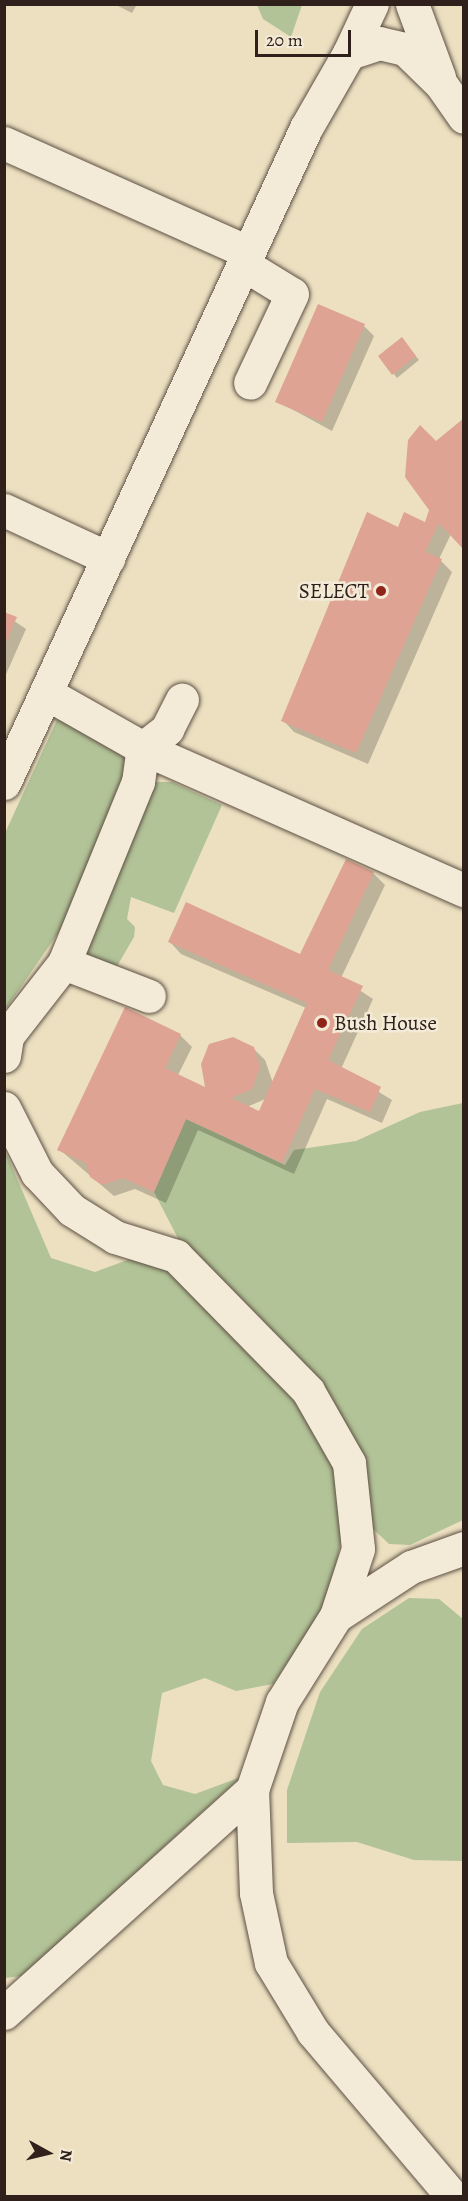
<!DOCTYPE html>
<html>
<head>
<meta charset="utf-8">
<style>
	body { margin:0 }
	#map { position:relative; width:468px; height:2201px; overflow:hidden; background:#ece0c1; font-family:Alegreya,serif }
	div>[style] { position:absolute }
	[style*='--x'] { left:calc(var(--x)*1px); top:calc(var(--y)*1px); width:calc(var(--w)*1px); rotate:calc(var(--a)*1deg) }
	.green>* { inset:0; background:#b2c397 }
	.shadow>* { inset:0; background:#0003 }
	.building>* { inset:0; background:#dea393 }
	.roads { filter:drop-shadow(0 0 2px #5e5044) drop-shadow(0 0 2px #5e5044) }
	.minor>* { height:33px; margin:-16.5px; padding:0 16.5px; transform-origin:16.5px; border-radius:16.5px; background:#f3ebd7 }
	.dots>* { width:16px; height:16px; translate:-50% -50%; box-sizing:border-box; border:3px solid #f3ebd7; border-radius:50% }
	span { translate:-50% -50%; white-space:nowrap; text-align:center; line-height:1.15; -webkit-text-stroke:5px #f3ebd7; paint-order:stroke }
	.poi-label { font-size:21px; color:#2f201b }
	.right { translate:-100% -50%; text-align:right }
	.left { translate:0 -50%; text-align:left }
	.frame { position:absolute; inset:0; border:6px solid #2f201b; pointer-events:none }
	.north { position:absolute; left:18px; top:2123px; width:60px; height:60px; -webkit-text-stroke:4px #f3ebd7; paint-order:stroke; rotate:98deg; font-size:16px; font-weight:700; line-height:24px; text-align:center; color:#2f201b }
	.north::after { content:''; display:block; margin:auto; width:21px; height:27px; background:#2f201b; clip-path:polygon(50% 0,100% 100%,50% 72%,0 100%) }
	.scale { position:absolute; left:255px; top:30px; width:96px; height:27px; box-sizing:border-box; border:3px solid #2f201b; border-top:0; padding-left:8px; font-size:18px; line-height:21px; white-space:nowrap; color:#2f201b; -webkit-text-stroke:4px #f3ebd7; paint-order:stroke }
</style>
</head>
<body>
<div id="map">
	<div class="green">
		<i style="clip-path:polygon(257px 5px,302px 5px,291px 37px,263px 19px)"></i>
		<i style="clip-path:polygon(62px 709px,120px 745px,127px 766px,69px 917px,5px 1010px,5px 833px)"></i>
		<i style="clip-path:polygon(156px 782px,172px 782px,222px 805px,174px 913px,131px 897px,127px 919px,135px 927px,134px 937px,113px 973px,85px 955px)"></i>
		<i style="clip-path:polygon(463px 1103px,463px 1520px,410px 1545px,389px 1544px,369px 1525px,357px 1456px,184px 1250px,154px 1192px,186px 1119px,285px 1165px,294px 1150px,356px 1141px,420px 1112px)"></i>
		<i style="clip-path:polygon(4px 1148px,51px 1258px,95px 1272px,138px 1256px,159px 1258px,293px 1394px,341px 1467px,341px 1541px,327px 1605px,273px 1684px,236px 1691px,205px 1678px,162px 1693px,151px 1761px,163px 1785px,195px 1794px,241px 1777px,22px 1976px,5px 1978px)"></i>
		<i style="clip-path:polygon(409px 1598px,439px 1599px,463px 1619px,463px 1861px,414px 1860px,357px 1842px,287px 1843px,287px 1790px,320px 1692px,362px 1629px)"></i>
	</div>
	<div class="shadow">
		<i style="clip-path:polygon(114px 4px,137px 4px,132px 13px)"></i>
		<i style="clip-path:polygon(364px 326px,374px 336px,332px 431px,277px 401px)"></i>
		<i style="clip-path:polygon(405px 343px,419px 360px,397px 378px,380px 357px)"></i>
		<i style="clip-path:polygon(431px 510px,451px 534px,439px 559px,452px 572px,368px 764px,294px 732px,283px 720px,399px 529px,426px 524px)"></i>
		<i style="clip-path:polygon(4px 614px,26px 629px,4px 679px)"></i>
		<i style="clip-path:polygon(evenodd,373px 873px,385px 885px,341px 978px,373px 999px,341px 1069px,392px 1100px,382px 1123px,327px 1099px,294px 1174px,198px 1130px,166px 1203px,135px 1189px,114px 1196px,59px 1149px,180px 1035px,192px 1047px,178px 1075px,207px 1090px,253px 1048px,265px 1060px,273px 1083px,306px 1008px,181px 954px,170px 942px,300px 956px,373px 873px,265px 1099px,259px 1113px,247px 1107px,265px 1099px)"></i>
	</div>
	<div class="building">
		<i style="clip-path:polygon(318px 304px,365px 324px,322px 422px,275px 402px)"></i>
		<i style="clip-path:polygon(402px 337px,416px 356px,392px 375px,378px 356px)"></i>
		<i style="clip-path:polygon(464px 418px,464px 550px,439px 523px,425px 552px,442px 559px,356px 753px,281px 721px,367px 512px,398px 527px,404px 512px,425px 522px,429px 510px,405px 477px,408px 440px,420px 425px,436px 441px)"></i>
		<i style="clip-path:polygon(4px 612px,17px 617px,4px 646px)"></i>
		<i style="clip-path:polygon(346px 859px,374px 872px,328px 970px,363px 986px,328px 1060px,381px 1087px,370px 1112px,315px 1089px,282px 1163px,186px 1119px,154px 1192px,123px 1178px,102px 1185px,90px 1177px,86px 1163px,57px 1150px,125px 1007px,181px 1034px,165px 1068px,205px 1087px,201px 1064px,209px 1044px,233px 1037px,254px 1047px,260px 1067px,252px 1089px,231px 1098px,259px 1111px,307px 1003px,168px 942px,186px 902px,300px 954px)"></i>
	</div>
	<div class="roads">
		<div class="minor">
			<i style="--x:412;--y:4;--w:78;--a:69.7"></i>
			<i style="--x:349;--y:53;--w:54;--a:-64.9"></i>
			<i style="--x:4;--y:143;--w:267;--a:24.1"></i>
			<i style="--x:243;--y:264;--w:57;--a:31.5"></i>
			<i style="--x:292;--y:294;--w:98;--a:115.3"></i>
			<i style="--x:4;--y:510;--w:115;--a:24.8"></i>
			<i style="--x:46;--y:693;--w:112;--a:29.6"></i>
			<i style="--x:143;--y:748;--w:351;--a:23.9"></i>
			<i style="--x:4;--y:783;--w:721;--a:-65.25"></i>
			<i style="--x:306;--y:128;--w:86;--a:-60.2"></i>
			<i style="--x:349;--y:53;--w:32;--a:-18"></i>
			<i style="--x:379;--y:43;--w:27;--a:13"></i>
			<i style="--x:405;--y:49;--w:50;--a:44.2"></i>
			<i style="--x:441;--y:84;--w:40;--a:55.1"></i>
			<i style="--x:64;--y:963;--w:91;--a:21.2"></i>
			<i style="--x:4;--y:1056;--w:20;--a:-81"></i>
			<i style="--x:7;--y:1036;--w:93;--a:-52"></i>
			<i style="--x:64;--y:963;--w:196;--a:-67.8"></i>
			<i style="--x:138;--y:782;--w:34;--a:-82"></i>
			<i style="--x:143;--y:748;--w:31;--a:-38"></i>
			<i style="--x:167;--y:729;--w:33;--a:-63"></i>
			<i style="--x:4;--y:1108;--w:73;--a:63.1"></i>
			<i style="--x:37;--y:1173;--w:51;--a:46.6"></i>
			<i style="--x:72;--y:1210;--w:51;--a:32.1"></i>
			<i style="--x:115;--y:1237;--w:64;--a:17.3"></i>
			<i style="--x:176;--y:1256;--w:189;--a:45.6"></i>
			<i style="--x:308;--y:1391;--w:83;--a:60.3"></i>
			<i style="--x:349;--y:1463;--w:86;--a:84"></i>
			<i style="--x:358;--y:1549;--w:71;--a:108.2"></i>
			<i style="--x:4;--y:2013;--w:334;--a:-42"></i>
			<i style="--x:452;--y:2196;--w:215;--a:-130.3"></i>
			<i style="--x:313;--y:2032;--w:81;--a:-121.3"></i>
			<i style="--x:271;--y:1963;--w:72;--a:-102.1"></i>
			<i style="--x:256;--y:1893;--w:103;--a:-92.2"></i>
			<i style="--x:252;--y:1790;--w:93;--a:-71.2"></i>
			<i style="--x:282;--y:1702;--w:102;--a:-57.9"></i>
			<i style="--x:336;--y:1616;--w:90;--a:-33.2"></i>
			<i style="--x:411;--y:1567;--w:56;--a:-19.7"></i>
		</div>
	</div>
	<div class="dots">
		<i style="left:381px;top:591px;background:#8f2418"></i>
		<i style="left:322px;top:1023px;background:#8f2418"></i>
	</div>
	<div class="poi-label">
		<span class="right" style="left:369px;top:591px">SELECT</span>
		<span class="left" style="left:334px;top:1023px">Bush House</span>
	</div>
	<div class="frame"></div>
	<div class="north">N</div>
	<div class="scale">20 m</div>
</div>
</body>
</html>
